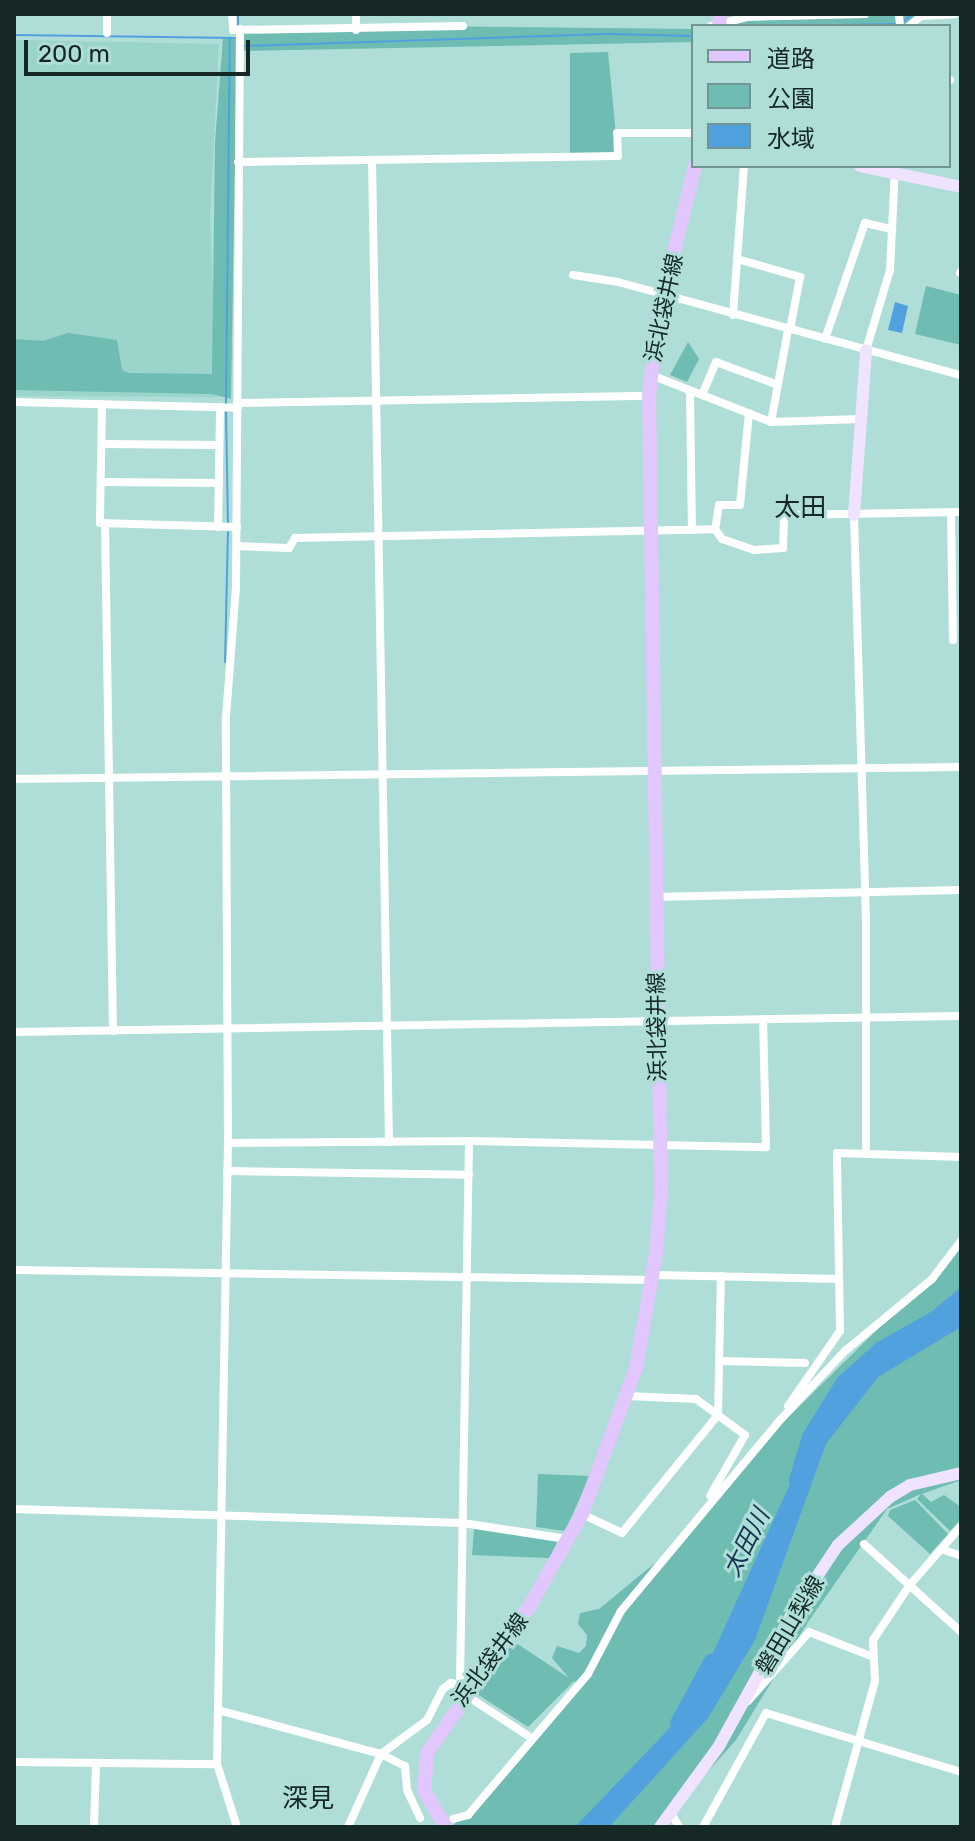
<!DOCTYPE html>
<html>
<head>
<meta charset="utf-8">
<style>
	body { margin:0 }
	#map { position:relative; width:975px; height:1841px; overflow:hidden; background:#aeded7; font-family:Rubik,"Noto Sans JP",sans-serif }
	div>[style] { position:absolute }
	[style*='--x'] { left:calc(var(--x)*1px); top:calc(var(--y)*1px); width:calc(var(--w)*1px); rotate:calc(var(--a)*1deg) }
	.built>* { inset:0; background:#9ad4cb }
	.green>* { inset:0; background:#6ebcb2 }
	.water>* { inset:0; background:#52a1df }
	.stream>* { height:2px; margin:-1px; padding:0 1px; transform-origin:1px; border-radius:1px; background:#52a1df }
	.river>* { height:14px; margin:-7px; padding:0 7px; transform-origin:7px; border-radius:7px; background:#52a1df }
	.street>* { height:8px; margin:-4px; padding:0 4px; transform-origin:4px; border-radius:4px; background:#fff }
	.secondary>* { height:12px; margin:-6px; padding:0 6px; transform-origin:6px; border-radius:6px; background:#f0e3ff }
	.primary>* { height:14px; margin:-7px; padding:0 7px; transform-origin:7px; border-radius:7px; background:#e1c7fe }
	span { translate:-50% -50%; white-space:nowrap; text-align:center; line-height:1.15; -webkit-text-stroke:6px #aeded7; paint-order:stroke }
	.street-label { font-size:22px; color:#152825 }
	.water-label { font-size:24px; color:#13354f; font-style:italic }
	.quarter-label { font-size:26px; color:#152825 }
	.frame { position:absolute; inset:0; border:16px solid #152825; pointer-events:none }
	.legend { position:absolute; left:691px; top:24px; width:260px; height:144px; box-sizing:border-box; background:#aeded7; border:2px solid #719590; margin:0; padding:10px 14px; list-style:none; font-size:24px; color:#152825 }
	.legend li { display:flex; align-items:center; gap:16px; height:40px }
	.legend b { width:40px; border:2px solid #719590 }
	.scale { position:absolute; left:24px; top:40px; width:226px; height:36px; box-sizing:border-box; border:4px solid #152825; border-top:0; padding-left:10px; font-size:24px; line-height:28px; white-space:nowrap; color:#152825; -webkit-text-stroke:6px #aeded7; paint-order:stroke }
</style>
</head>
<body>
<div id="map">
	<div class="built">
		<i style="clip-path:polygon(14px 40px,219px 44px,210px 216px,217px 397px,14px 396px)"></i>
	</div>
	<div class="green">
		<i style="clip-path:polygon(925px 14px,908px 26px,719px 26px,746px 19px)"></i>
		<i style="clip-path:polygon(415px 26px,693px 29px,693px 42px,240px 51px,240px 32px)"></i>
		<i style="clip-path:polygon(223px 38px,237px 38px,231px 399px,212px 394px,14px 390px,14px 339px,43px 341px,68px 333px,117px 340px,122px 370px,129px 373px,212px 374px,215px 143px)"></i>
		<i style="clip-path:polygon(608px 52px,618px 156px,570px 157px,570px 53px)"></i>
		<i style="clip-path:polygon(926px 286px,961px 295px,961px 345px,915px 334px)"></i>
		<i style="clip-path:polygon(688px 342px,699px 359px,687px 382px,670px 375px)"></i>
		<i style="clip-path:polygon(961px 1237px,961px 1480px,922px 1494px,931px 1502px,944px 1495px,961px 1507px,961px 1519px,950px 1531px,917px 1499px,921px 1494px,887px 1509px,808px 1622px,736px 1740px,658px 1827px,452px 1827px,582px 1681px,573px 1682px,528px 1727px,477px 1694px,513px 1641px,569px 1678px,552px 1658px,557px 1646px,579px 1653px,586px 1646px,587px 1635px,578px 1624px,580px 1613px,599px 1609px,655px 1563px,615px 1616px,755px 1450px,947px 1261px)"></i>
		<i style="clip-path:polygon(538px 1474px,590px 1476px,565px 1531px,536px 1527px)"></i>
		<i style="clip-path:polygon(915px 1500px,948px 1534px,930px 1554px,888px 1516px,890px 1510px)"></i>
		<i style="clip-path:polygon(474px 1529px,557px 1542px,550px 1558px,472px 1555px)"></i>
	</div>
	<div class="water">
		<i style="clip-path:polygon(895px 302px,908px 306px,902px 333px,888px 330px)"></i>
		<i style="clip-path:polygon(961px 1296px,961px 1327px,878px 1377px,826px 1444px,755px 1640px,708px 1718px,609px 1827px,575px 1827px,687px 1710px,821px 1416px,843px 1382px,881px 1348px,936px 1317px)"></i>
	</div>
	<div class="stream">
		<i style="--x:901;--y:23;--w:15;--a:-37"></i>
		<i style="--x:238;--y:25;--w:11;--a:-90"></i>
		<i style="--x:784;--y:26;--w:111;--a:-1"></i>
		<i style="--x:14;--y:35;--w:222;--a:0.8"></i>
		<i style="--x:243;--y:46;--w:368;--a:-1.9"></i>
		<i style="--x:611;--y:34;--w:82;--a:1.4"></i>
		<i style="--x:226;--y:405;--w:366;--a:-89.4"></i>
		<i style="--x:226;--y:412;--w:113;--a:89"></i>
		<i style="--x:225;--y:662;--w:130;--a:-88.7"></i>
	</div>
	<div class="river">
		<i style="--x:796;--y:1480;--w:45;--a:-73.2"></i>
		<i style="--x:809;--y:1437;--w:65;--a:-58.3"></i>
		<i style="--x:843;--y:1382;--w:51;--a:-41.8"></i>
		<i style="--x:881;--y:1348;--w:63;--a:-29.4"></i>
		<i style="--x:936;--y:1317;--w:33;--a:-40"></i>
		<i style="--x:677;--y:1723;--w:71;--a:-61.3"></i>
	</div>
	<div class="street">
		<i style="--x:232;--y:14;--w:16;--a:86"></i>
		<i style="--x:233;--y:30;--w:230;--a:-1"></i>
		<i style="--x:899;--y:14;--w:12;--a:85"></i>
		<i style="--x:711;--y:26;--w:36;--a:-14"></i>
		<i style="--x:746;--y:17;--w:119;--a:-1.4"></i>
		<i style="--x:909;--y:26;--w:16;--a:-40"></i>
		<i style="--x:921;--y:16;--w:34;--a:-3"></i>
		<i style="--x:356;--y:30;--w:16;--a:-90"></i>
		<i style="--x:107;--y:33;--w:19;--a:-90"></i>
		<i style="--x:949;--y:80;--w:1;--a:0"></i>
		<i style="--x:372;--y:160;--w:982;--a:89.01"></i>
		<i style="--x:238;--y:162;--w:380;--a:-0.9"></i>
		<i style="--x:618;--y:156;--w:23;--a:-92"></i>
		<i style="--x:617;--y:133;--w:76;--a:0"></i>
		<i style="--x:737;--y:259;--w:66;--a:15.9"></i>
		<i style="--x:800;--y:277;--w:54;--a:100.7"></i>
		<i style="--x:960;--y:273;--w:2;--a:-63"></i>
		<i style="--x:573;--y:275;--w:46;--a:8.8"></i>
		<i style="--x:618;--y:282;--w:355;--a:15.2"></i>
		<i style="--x:733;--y:315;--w:149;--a:-85.8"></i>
		<i style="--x:825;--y:339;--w:123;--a:-71"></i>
		<i style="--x:865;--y:223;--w:28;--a:13"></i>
		<i style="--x:866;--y:350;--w:84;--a:-73.3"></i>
		<i style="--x:890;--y:270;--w:104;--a:-87.2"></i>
		<i style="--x:651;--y:375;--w:129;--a:21.4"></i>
		<i style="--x:771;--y:422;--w:90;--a:-1.9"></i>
		<i style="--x:690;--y:391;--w:139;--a:89.2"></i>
		<i style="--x:702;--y:395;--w:36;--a:-67"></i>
		<i style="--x:716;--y:362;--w:66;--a:20.4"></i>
		<i style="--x:14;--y:402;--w:224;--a:1.5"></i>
		<i style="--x:237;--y:403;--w:412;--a:-1"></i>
		<i style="--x:102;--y:404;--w:119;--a:91"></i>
		<i style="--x:100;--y:523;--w:137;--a:1.7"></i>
		<i style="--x:749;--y:413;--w:92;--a:95.6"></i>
		<i style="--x:740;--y:505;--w:21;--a:180"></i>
		<i style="--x:719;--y:505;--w:24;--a:99"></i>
		<i style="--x:715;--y:529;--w:12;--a:55"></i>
		<i style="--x:722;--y:539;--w:34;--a:19"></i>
		<i style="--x:754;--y:550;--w:29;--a:-4"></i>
		<i style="--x:783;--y:548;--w:33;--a:-88"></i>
		<i style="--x:784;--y:515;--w:177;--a:-1"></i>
		<i style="--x:771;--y:422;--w:94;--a:-79.5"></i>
		<i style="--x:102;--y:444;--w:117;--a:0.5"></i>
		<i style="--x:101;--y:482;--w:118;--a:0.5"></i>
		<i style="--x:951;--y:513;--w:127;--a:89.1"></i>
		<i style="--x:854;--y:515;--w:412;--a:88.3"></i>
		<i style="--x:866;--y:927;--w:226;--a:90"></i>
		<i style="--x:105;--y:523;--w:508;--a:89.1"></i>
		<i style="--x:218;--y:527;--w:120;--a:-89"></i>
		<i style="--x:237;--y:546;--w:52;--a:2.2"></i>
		<i style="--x:289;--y:548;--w:12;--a:-59"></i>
		<i style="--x:295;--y:538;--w:420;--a:-1.2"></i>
		<i style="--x:14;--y:779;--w:947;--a:-0.73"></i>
		<i style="--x:656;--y:897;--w:305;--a:-1.3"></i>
		<i style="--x:14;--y:1032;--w:947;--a:-0.97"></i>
		<i style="--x:228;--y:1143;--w:241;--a:-0.5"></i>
		<i style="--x:469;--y:1141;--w:297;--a:1.2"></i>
		<i style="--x:766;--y:1147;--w:128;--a:-91.3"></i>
		<i style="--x:227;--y:1171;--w:242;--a:0.9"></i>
		<i style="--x:14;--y:1270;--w:637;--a:0.9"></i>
		<i style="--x:652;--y:1275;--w:187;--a:1.2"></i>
		<i style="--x:719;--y:1361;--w:86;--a:1.3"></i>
		<i style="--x:627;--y:1396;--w:69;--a:2.5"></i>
		<i style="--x:696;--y:1399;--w:61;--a:36.3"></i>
		<i style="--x:745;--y:1435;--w:70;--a:119.8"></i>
		<i style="--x:788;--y:1406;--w:91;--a:-55.3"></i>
		<i style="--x:840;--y:1331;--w:178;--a:-91"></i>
		<i style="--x:837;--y:1153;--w:124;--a:1.8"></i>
		<i style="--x:14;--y:1509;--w:449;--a:1.8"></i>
		<i style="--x:463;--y:1523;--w:106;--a:8.7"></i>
		<i style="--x:582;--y:1514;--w:44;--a:25.4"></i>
		<i style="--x:622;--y:1533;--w:152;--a:-50.9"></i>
		<i style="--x:718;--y:1415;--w:139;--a:-88.8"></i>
		<i style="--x:864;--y:1544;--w:131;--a:42.2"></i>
		<i style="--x:941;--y:1549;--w:21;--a:19"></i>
		<i style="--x:460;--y:1683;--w:542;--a:-89.05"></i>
		<i style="--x:464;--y:1694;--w:82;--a:33.1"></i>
		<i style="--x:748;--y:1701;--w:92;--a:-48.5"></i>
		<i style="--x:809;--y:1632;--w:66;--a:21.2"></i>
		<i style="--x:218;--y:1710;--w:169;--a:15.1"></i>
		<i style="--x:381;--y:1754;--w:27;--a:27"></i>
		<i style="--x:405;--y:1766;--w:24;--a:85"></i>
		<i style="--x:407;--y:1790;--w:31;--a:65"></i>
		<i style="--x:14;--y:1762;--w:203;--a:0.6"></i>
		<i style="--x:671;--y:1813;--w:16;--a:60"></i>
		<i style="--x:453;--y:1819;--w:16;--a:-15"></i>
		<i style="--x:468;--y:1815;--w:185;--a:-49.6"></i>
		<i style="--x:588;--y:1674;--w:71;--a:-62.4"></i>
		<i style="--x:621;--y:1611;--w:251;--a:-50.2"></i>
		<i style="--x:782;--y:1418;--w:92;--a:-46.8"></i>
		<i style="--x:845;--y:1351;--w:113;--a:-39.6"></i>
		<i style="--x:932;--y:1279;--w:48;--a:-52.7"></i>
		<i style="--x:94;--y:1827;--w:64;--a:-88.2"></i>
		<i style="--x:237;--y:1827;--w:66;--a:-107.6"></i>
		<i style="--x:217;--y:1764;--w:621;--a:-88.99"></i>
		<i style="--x:228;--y:1143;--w:426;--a:-90.3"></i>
		<i style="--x:226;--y:717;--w:131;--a:-85.6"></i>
		<i style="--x:236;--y:586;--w:557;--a:-89.59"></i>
		<i style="--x:348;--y:1827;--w:80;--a:-65.7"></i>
		<i style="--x:381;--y:1754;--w:57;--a:-36.5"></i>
		<i style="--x:427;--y:1720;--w:35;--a:-63"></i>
		<i style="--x:443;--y:1689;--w:10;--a:-37"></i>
		<i style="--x:451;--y:1683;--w:12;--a:14"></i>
		<i style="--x:703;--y:1827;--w:130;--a:-61.1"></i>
		<i style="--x:766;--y:1713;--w:204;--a:16.8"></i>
		<i style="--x:835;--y:1827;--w:151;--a:-74.7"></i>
		<i style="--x:875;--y:1681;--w:41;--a:-92.8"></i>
		<i style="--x:873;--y:1640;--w:65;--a:-56.3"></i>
		<i style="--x:909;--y:1586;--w:79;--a:-49.1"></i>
	</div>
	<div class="secondary">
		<i style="--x:860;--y:166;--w:103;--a:11.7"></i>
		<i style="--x:854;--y:515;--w:165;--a:-85.8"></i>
		<i style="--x:660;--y:1827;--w:100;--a:-53.9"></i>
		<i style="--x:719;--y:1746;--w:151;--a:-61.1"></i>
		<i style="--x:792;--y:1614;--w:83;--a:-56.3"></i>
		<i style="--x:838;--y:1545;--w:71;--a:-42.7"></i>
		<i style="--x:890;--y:1497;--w:23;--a:-31"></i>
		<i style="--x:910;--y:1485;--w:52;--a:-13.2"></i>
	</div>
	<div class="primary">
		<i style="--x:719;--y:26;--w:12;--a:-85"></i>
		<i style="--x:446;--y:1827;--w:42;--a:-121.4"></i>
		<i style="--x:424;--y:1791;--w:38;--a:-85"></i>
		<i style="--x:427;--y:1753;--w:176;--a:-55"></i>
		<i style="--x:528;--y:1609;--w:109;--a:-60.4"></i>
		<i style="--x:582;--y:1514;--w:156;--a:-69.7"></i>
		<i style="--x:636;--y:1368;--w:117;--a:-80.1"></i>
		<i style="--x:656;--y:1253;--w:61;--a:-85.3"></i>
		<i style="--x:661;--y:1192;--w:796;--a:-90.86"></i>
		<i style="--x:649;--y:396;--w:74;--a:-83.8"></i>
		<i style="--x:657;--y:322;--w:161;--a:-76.3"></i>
	</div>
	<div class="street-label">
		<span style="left:664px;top:308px;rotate:-78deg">浜北袋井線</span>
		<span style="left:657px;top:1027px;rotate:-91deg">浜北袋井線</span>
		<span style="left:790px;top:1625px;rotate:-59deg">磐田山梨線</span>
		<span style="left:490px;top:1660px;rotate:-53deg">浜北袋井線</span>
	</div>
	<div class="water-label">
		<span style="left:747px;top:1543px;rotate:-63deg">太田川</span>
	</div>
	<div class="quarter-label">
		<span style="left:800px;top:508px">太田</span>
		<span style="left:308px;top:1799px">深見</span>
	</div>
	<div class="frame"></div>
	<ul class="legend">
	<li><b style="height:10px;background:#e1c7fe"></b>道路</li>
	<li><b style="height:22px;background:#6ebcb2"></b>公園</li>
	<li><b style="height:22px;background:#52a1df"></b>水域</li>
	</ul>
	<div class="scale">200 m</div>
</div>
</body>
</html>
